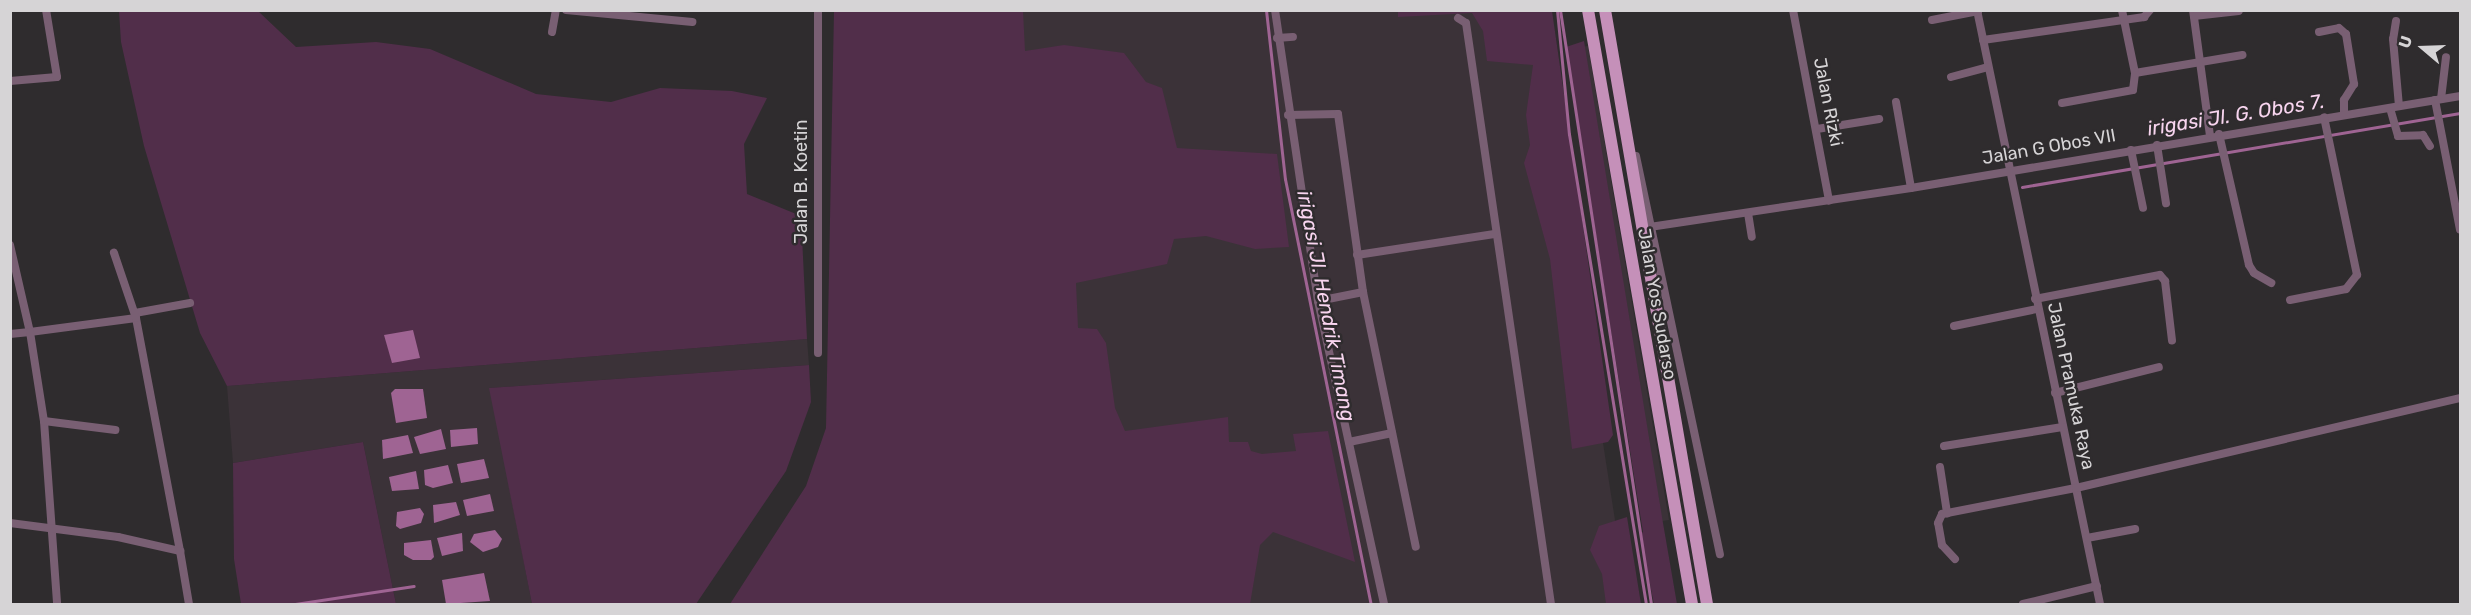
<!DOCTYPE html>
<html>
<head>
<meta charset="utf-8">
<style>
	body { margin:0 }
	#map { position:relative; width:2471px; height:615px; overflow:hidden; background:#2f2c2e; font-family:Rubik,sans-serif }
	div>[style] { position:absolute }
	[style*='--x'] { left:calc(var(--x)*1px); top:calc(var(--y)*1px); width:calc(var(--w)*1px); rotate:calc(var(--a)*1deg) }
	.built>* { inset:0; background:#3b3238 }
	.green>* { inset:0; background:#512e4a }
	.water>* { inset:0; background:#9f6493 }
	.stream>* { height:3px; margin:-1.5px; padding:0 1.5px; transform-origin:1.5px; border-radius:1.5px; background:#9f6493 }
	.street>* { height:8px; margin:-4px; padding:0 4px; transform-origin:4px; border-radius:4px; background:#795f73 }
	.primary>* { height:12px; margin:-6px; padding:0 6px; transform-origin:6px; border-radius:6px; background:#c590b9 }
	span { translate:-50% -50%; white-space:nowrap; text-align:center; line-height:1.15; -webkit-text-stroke:5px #2f2c2e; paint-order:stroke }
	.street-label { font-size:18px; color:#d6d4d6 }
	.water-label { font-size:20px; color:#f8d5ef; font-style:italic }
	.frame { position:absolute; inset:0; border:12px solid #d6d4d6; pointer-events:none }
	.north { position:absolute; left:2393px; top:18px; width:60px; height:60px; -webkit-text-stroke:4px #2f2c2e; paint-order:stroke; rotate:289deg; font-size:16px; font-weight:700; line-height:24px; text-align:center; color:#d6d4d6 }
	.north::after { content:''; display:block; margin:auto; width:21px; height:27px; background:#d6d4d6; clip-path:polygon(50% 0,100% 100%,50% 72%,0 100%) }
</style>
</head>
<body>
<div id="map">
	<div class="built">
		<i style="clip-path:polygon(984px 11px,1536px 11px,1628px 604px,1205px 604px,1093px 489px)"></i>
		<i style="clip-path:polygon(1588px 46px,1669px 520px,1642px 524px,1567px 49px)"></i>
		<i style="clip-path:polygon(807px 339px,809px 365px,490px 388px,532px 604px,396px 604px,363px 442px,233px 463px,227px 386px)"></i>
	</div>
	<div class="green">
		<i style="clip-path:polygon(119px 11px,258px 11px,296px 47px,376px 42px,430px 49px,536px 94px,611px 102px,660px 88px,732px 91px,767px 98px,744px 144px,747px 194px,801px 216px,807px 339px,227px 386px,200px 333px,144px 146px,121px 42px)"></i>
		<i style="clip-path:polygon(834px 11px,1023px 11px,1025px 51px,1064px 45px,1124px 53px,1146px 82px,1162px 88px,1177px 148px,1277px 154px,1289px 247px,1255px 249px,1206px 236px,1174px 239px,1167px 264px,1076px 283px,1078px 328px,1097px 329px,1106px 343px,1115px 408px,1125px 431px,1228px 417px,1229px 442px,1248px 442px,1251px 451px,1262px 454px,1296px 451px,1293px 434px,1328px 431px,1355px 562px,1273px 532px,1260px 545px,1250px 604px,730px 604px,806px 486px,826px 428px)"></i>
		<i style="clip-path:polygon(1398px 11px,1552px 11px,1613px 435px,1608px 442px,1572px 449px,1550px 259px,1524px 163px,1530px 145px,1526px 115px,1533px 65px,1487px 61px,1483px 31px,1472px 13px,1398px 17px)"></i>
		<i style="clip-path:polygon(1584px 41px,1663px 523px,1677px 604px,1654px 604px,1640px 534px,1643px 532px,1566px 47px)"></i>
		<i style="clip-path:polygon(809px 365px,811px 402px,786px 471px,696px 604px,532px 604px,489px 388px)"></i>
		<i style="clip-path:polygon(363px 442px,396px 604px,241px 604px,234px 559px,233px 463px)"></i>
		<i style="clip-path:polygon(1627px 517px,1641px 604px,1606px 604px,1602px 574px,1590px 550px,1599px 526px)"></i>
	</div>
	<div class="water">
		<i style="clip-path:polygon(413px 330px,420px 358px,392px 363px,384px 335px)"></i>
		<i style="clip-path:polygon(395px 389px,423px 389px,427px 418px,396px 423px,391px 393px)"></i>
		<i style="clip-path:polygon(477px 428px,478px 444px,451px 447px,450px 430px)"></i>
		<i style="clip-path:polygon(441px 429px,446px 449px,420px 454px,414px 437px)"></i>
		<i style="clip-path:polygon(408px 435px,413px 453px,383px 459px,382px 440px)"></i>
		<i style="clip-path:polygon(484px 459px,489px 478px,461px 483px,457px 464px)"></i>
		<i style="clip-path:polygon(448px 465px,453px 483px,433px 488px,425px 485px,424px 470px)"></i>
		<i style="clip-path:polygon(416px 471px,419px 489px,392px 491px,389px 477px)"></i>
		<i style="clip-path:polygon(490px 494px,494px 511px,467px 516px,463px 500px)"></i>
		<i style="clip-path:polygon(456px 502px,460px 515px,434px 523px,433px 505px)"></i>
		<i style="clip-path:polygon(420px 508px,424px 514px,421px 523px,400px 529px,396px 526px,397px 512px)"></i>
		<i style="clip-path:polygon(495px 530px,502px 539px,498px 547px,483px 552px,470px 542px,474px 534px)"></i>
		<i style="clip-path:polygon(462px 533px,463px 551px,442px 556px,437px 538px)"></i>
		<i style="clip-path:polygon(431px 540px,434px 557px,431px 560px,413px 560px,404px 555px,404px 543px)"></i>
		<i style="clip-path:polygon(484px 573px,490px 601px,446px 604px,442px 580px)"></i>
	</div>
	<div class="stream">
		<i style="--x:1266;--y:10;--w:170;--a:83.6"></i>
		<i style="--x:1285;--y:179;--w:434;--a:78.6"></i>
		<i style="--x:1557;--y:10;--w:125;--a:84.5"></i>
		<i style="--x:1569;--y:134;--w:476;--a:80.7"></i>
		<i style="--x:1560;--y:10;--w:601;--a:81.29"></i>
		<i style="--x:2022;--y:187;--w:444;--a:-9.6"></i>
		<i style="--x:295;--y:604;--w:120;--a:-8.6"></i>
	</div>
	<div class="street">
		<i style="--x:566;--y:10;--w:127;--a:5.4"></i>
		<i style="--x:818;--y:10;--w:343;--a:90"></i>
		<i style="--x:1275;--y:10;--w:294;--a:81.6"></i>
		<i style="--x:1318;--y:301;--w:310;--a:77.7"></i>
		<i style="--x:1793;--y:10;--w:194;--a:79.3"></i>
		<i style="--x:1977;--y:10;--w:607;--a:78.3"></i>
		<i style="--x:2193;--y:10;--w:127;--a:82.3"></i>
		<i style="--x:2194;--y:16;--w:45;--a:-6.3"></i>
		<i style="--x:1458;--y:18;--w:9;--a:32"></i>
		<i style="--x:1466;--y:23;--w:587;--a:81.68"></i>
		<i style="--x:1932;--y:20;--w:47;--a:-11.1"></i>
		<i style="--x:2396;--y:21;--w:18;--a:99"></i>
		<i style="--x:2393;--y:39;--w:67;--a:84.9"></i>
		<i style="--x:552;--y:32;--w:22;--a:-80"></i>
		<i style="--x:2319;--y:32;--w:20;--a:-11"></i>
		<i style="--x:2339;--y:28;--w:9;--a:41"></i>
		<i style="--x:2346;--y:34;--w:51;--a:80.9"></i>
		<i style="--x:2354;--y:84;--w:19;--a:122"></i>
		<i style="--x:2344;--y:100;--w:14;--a:90"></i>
		<i style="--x:1277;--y:38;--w:16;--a:-4"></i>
		<i style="--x:1983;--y:40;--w:163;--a:-8.1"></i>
		<i style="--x:2144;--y:17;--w:9;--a:-49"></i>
		<i style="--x:2135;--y:73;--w:109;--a:-9.5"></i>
		<i style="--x:1951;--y:77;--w:38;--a:-15"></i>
		<i style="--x:10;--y:81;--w:47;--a:-4.9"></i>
		<i style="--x:57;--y:77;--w:68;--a:-99.3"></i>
		<i style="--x:2441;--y:99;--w:42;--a:-83.2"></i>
		<i style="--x:2435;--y:100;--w:132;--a:79.1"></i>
		<i style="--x:1896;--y:102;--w:87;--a:80.1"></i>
		<i style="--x:2062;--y:103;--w:72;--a:-10.4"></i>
		<i style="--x:2133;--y:90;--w:17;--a:-83"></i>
		<i style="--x:2135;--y:73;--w:64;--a:-101.7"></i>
		<i style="--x:2390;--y:108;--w:29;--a:74"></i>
		<i style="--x:2398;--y:136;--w:25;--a:-2"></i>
		<i style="--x:2423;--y:135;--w:13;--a:58"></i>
		<i style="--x:1288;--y:115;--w:50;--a:-1.1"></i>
		<i style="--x:1338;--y:114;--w:180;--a:82"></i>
		<i style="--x:1363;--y:292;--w:260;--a:78.3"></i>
		<i style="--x:1817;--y:129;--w:63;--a:-9.2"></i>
		<i style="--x:2219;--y:134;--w:134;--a:77.1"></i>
		<i style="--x:2249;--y:265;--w:9;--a:58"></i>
		<i style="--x:2254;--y:273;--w:20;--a:30"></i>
		<i style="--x:2157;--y:145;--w:59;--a:81.2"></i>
		<i style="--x:2131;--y:150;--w:59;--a:78.3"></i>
		<i style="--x:1636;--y:156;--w:407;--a:78.1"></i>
		<i style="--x:1748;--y:213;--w:24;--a:81"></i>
		<i style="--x:1643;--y:228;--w:271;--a:-8.5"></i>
		<i style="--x:1911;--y:188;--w:557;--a:-9.51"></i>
		<i style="--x:10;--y:245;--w:89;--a:77.1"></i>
		<i style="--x:30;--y:332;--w:107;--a:-7.5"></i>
		<i style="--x:1357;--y:255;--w:139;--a:-8.7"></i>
		<i style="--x:2035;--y:299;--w:127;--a:-10.9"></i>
		<i style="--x:2160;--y:275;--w:8;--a:50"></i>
		<i style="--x:2165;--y:281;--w:60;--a:83.3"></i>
		<i style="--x:2290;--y:300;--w:57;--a:-11.1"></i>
		<i style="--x:2346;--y:289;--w:18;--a:-52"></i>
		<i style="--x:2357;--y:275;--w:161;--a:-101.8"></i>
		<i style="--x:1318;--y:301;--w:46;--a:-11.3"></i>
		<i style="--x:135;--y:313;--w:56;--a:-10.3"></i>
		<i style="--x:1954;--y:326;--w:85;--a:-11.6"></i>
		<i style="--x:10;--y:334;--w:20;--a:-6"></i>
		<i style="--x:30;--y:332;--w:90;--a:81.1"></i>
		<i style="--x:44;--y:421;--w:183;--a:85.9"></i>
		<i style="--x:2055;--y:393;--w:107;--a:-14"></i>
		<i style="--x:44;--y:421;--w:72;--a:7.2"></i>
		<i style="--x:1349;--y:442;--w:44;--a:-11.8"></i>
		<i style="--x:1944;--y:446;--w:120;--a:-9.1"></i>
		<i style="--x:1940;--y:467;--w:47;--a:81.3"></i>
		<i style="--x:10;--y:523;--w:109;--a:7.4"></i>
		<i style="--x:118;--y:537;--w:64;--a:12.7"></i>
		<i style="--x:180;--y:551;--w:237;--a:-100.7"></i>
		<i style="--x:136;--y:318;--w:69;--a:-108.7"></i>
		<i style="--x:2087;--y:538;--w:49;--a:-10.6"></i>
		<i style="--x:180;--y:551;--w:54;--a:80.4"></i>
		<i style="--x:1955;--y:559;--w:19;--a:-133"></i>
		<i style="--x:1942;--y:545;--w:22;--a:-100"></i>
		<i style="--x:1938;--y:523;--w:10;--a:-66"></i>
		<i style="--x:1942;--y:514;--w:136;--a:-11"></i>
		<i style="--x:2076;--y:488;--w:394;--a:-13.2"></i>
		<i style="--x:2023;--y:604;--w:76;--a:-13.7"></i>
	</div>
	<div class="primary">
		<i style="--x:1588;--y:10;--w:603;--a:80.07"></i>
		<i style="--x:1605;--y:10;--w:603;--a:80.26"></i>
	</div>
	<div class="street-label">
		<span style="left:1828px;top:102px;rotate:79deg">Jalan Rizki</span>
		<span style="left:2049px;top:147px;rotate:-10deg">Jalan G Obos VII</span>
		<span style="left:801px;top:182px;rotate:-90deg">Jalan B. Koetin</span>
		<span style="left:1657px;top:304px;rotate:80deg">Jalan Yos Sudarso</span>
		<span style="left:2071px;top:386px;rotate:78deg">Jalan Pramuka Raya</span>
	</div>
	<div class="water-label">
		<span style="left:2236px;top:115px;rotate:-9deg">irigasi Jl. G. Obos 7.</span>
		<span style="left:1326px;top:306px;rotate:79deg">irigasi Jl. Hendrik Timang</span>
	</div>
	<div class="frame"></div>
	<div class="north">U</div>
</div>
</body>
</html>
